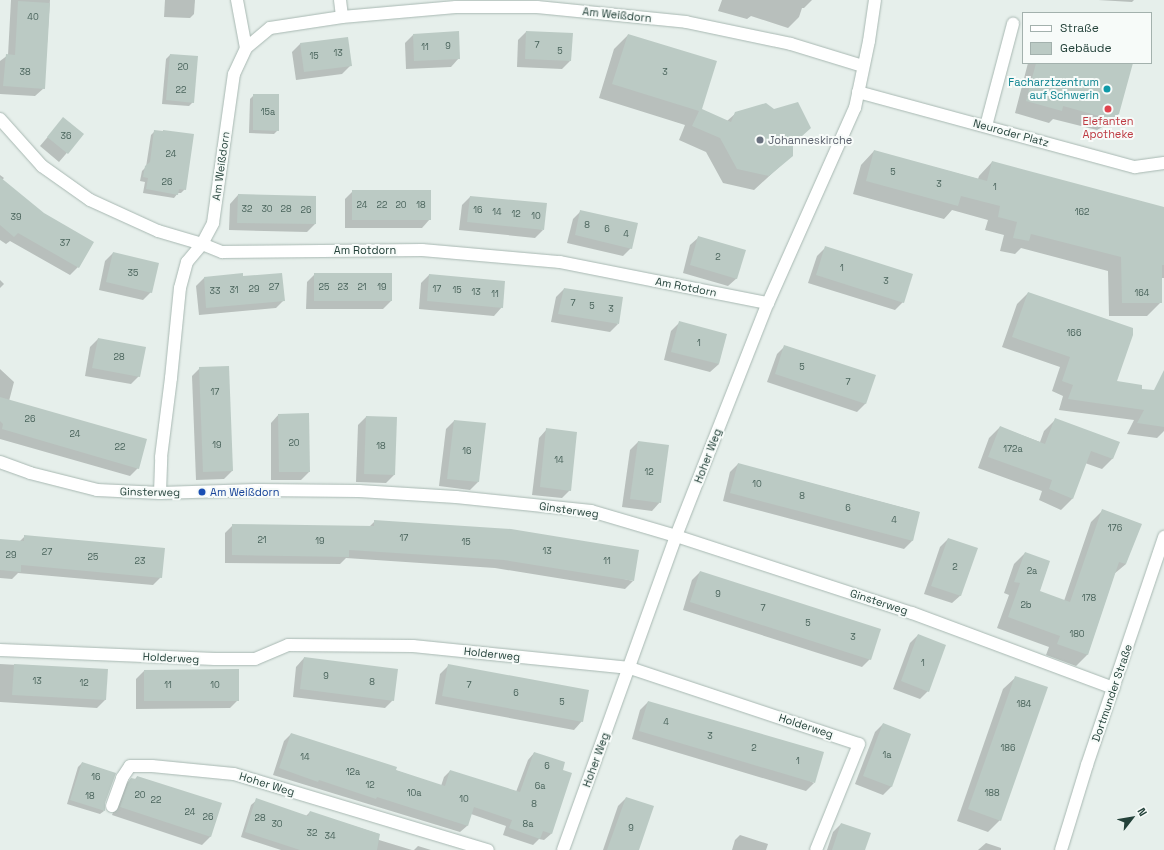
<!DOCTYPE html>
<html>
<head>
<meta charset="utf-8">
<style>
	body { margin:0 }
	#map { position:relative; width:1164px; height:850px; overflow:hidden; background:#e6efeb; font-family:"Space Grotesk",sans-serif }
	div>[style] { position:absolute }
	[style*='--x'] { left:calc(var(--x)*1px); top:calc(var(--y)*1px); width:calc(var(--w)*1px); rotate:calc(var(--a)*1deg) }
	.shadow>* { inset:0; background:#0003 }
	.building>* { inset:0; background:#bbcac4 }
	.roads { filter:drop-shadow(0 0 1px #a8b8b2) drop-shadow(0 0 1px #a8b8b2) }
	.service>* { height:12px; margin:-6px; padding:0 6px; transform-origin:6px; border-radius:6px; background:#fff }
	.minor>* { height:12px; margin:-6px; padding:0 6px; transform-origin:6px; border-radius:6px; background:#fff }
	.secondary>* { height:12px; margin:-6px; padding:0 6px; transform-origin:6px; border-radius:6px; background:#fff }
	.dots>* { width:11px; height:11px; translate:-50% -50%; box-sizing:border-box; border:2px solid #f7fbf9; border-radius:50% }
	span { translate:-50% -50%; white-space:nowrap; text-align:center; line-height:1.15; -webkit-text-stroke:4px #f7fbf9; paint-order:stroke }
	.number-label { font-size:9px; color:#4a645c }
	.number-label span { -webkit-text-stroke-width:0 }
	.street-label { font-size:11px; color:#24423a }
	.culture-label { font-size:11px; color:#0d838f }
	.right { translate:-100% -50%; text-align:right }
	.health-label { font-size:11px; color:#be3a42 }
	.worship-label { font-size:11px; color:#5b616d }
	.left { translate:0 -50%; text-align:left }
	.transit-label { font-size:11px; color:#164399 }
	.legend { position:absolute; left:1022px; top:12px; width:130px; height:52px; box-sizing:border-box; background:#f7fbf9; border:1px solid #a3b1ad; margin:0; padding:5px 7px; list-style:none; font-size:12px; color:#24423a }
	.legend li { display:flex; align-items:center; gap:8px; height:20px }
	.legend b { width:20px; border:1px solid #a3b1ad }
	.north { position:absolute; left:1112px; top:798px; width:40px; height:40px; -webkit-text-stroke:3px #f7fbf9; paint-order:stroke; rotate:59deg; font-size:11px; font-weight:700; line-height:16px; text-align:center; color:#24423a }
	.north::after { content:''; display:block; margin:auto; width:14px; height:18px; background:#24423a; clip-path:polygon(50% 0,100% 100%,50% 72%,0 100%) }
</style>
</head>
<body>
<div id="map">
	<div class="shadow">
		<i style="clip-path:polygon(11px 0,50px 0,44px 88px,35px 96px,0 94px,0 61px,8px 55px)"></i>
		<i style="clip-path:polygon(165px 0,195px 0,194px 14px,190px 18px,164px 17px)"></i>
		<i style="clip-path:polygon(722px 0,812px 0,804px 8px,802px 8px,799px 17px,788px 28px,751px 16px,747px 19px,718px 11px)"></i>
		<i style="clip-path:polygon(1098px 0,1134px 0,1132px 2px)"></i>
		<i style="clip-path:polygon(526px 32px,570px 61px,562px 69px,517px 67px,518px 40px)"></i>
		<i style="clip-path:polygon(413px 35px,459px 58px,451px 67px,406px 69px,405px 43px)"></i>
		<i style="clip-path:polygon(628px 35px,701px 110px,727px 121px,736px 113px,774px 110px,810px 128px,792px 145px,792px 155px,754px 190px,723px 183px,706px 152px,679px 140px,685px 125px,599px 98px,614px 49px)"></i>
		<i style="clip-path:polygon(347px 38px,350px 66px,342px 74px,296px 80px,292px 52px,300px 44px)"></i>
		<i style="clip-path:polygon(170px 55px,193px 102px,189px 106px,162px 104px,166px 59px)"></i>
		<i style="clip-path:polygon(1028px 63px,1132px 63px,1118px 113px,1106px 125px,1097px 130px,1053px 119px,1049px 123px,1015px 113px)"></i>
		<i style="clip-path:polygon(254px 95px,278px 130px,274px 134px,249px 133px,250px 99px)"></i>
		<i style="clip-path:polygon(63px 119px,83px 134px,59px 162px,40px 146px)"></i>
		<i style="clip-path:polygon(155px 131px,162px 132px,163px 131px,185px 189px,181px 193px,178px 193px,174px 198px,143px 193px,145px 182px,140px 181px,142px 171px,146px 167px,151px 135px)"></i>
		<i style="clip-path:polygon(874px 151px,978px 179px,979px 176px,992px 162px,1164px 208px,1164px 278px,1161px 278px,1161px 302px,1147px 316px,1109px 316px,1108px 271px,1021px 248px,1015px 254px,1000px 251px,1004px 235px,985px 230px,988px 220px,952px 210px,944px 219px,853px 194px,861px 165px)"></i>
		<i style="clip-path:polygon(0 175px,4px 178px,2px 180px,78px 267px,70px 275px,10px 241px,6px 244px,0 240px)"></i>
		<i style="clip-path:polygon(353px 191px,430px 219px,422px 228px,345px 228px,345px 199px)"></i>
		<i style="clip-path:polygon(238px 195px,315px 197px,315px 224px,307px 232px,229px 230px,230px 204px)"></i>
		<i style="clip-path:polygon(470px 197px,543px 230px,535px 238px,459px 230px,462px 205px)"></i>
		<i style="clip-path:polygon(581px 211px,631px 248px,623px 256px,567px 243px,573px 219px)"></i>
		<i style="clip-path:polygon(699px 237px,737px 278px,728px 286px,683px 273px,690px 245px)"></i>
		<i style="clip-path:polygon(825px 248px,903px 302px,895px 310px,808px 283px,817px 256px)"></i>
		<i style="clip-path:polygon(113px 253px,151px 292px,143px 300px,99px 290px,105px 261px)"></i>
		<i style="clip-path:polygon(315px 274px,391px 301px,383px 309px,306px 309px,307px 282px)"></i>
		<i style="clip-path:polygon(429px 275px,502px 307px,494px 316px,419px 309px,421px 283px)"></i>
		<i style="clip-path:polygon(242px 277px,284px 300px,276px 308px,199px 315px,196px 286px,204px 278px)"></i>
		<i style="clip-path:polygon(0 280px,4px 284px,0 288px)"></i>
		<i style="clip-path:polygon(564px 289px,618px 324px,610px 332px,551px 322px,556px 297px)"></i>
		<i style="clip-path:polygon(1028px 293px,1116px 382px,1141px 390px,1164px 393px,1164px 431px,1157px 438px,1127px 434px,1134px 420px,1059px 410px,1063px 396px,1052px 391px,1060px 367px,1002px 347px,1017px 304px)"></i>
		<i style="clip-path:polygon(679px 323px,719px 364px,710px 372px,664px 360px,671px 331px)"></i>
		<i style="clip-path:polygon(98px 339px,139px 376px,131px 384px,85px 376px,90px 347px)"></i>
		<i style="clip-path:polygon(785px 346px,874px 376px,865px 404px,857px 412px,767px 382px,777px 354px)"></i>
		<i style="clip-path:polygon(200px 368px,232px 471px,224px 479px,196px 480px,192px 376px)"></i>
		<i style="clip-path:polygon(0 369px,14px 382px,9px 401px,138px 468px,130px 476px,0 439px)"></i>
		<i style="clip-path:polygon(279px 414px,309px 472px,301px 480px,271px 480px,271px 423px)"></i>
		<i style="clip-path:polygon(366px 417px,394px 475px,386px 483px,356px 482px,358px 425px)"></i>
		<i style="clip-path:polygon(1055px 420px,1113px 458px,1102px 469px,1085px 463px,1072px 499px,1061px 510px,1039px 500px,1042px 491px,978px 468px,989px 438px,1000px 427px,1040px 442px,1044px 431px)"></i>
		<i style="clip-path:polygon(454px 421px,478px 482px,470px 490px,439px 486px,446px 429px)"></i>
		<i style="clip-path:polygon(547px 429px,570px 490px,562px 498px,532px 495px,539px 438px)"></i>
		<i style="clip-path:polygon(638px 442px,660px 502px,652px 511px,622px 507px,630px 450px)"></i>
		<i style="clip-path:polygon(738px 464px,919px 512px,912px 541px,904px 549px,723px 501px,730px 472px)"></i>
		<i style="clip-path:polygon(1102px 511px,1126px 564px,1114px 574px,1087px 655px,1076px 666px,1046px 655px,1049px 647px,997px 628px,1009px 595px,1004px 593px,1014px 564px,1025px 553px,1038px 592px,1064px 601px,1091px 522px)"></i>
		<i style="clip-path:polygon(375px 521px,633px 581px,625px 589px,495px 568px,346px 558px,340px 564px,225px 563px,225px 533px,233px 525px,369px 527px)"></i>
		<i style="clip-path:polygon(25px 536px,161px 577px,153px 585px,18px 573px,12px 579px,0 578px,0 540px,20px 541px)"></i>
		<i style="clip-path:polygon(948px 539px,961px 595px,952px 603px,924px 594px,940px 547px)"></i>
		<i style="clip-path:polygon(700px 572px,870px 659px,862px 667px,683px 610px,692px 580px)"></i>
		<i style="clip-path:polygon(918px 635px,928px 691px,920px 699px,893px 689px,910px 643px)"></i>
		<i style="clip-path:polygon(304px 658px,393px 700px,385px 708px,293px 697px,296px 667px)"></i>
		<i style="clip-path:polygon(0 664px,107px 670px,105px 700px,97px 708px,0 702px)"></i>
		<i style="clip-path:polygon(448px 666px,582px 721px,574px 730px,435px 704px,440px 674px)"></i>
		<i style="clip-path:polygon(238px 670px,238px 700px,230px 708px,136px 709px,136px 679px,144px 671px)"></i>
		<i style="clip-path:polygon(1016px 677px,1000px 820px,988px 832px,957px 821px,1003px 689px)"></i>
		<i style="clip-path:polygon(648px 702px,814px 783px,806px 791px,632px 739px,640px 710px)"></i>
		<i style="clip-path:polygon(883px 724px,910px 734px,891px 787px,883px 795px,855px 784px,875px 732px)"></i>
		<i style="clip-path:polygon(291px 734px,441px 786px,444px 777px,450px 771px,516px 792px,528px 760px,534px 753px,551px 834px,544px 840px,539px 839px,533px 845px,503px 835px,506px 826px,471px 814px,467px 826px,460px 832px,273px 775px,284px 741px)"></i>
		<i style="clip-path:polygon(82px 763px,104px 811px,100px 814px,67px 804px,78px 767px)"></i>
		<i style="clip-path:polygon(137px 777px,220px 804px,210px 837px,202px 845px,112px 815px,123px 787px,131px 779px,134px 780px)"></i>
		<i style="clip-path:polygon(626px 798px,638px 850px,603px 850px,618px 806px)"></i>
		<i style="clip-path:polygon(257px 800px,306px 816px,310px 812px,379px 834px,379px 840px,412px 850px,281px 850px,241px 837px,251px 805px)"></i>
		<i style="clip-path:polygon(841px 824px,864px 850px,827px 850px,833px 832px)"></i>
		<i style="clip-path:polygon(740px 835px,768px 844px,766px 850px,732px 850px,735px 840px)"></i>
		<i style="clip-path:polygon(986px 843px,1001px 848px,1001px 850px,978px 850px)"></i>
		<i style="clip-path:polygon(418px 846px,431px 850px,414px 850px)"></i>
	</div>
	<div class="building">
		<i style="clip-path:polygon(18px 1px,50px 3px,45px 89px,3px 86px,6px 54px,15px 55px)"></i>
		<i style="clip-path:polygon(459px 31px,460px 59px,414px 61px,413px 34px)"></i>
		<i style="clip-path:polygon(526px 31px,573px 33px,571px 61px,525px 59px)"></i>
		<i style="clip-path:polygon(628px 34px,717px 61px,702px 109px,731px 122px,735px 112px,766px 103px,774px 109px,798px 102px,811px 128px,793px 144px,793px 156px,769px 176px,737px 169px,720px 138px,692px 126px,699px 111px,612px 84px)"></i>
		<i style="clip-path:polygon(348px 37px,352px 66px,304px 72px,300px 43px)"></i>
		<i style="clip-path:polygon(170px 54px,198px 56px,194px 103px,166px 100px)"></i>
		<i style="clip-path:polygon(1036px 63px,1133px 63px,1119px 114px,1110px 119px,1063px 106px,1062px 111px,1026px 101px)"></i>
		<i style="clip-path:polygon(253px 94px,279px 94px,279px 131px,253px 130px)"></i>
		<i style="clip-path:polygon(63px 117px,84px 134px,68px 154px,47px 137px)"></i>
		<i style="clip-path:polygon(154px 130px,163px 131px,163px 130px,194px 134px,186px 190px,179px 189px,178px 195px,146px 189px,148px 178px,143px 177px,145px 166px,150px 162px)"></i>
		<i style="clip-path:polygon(874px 150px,987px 181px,992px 161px,1164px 207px,1164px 265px,1162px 265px,1162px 303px,1122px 303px,1121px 257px,1031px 234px,1029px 241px,1013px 238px,1017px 222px,998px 217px,1000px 206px,961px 196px,958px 206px,866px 181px)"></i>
		<i style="clip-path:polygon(0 177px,44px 213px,94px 242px,79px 268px,18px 233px,14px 237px,0 225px)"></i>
		<i style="clip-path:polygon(352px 190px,431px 190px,431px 220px,352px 220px)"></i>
		<i style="clip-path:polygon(238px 194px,316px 196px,316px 224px,237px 223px)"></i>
		<i style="clip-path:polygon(470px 196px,547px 203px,544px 230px,467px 222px)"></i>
		<i style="clip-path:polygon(580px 210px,638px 223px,632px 249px,575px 235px)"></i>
		<i style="clip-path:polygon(698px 236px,746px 250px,737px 279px,690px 265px)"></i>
		<i style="clip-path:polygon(825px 246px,913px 274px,904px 303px,816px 275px)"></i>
		<i style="clip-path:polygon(113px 252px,159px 263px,152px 293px,106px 282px)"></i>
		<i style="clip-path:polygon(243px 273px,243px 276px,282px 273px,285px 301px,206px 308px,204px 277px)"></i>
		<i style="clip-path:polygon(314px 273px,392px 273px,392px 301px,314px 301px)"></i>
		<i style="clip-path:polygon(429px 274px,505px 281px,503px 308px,427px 301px)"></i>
		<i style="clip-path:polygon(564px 288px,623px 297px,619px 324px,558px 314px)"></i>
		<i style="clip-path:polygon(1028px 292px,1133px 328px,1133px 335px,1117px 381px,1142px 385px,1142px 389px,1154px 390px,1164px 370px,1164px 427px,1137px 423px,1144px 410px,1068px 399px,1073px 385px,1062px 381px,1070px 357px,1012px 337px)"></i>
		<i style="clip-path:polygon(679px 321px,727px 334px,719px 364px,671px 352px)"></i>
		<i style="clip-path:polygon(98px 338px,146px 347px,140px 377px,92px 368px)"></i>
		<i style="clip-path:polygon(784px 345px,876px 375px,866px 404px,775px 374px)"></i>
		<i style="clip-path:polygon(229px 366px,233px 471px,203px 472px,199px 367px)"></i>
		<i style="clip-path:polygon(0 397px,147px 439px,139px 469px,2px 429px,3px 424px,0 421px)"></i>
		<i style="clip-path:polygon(309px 413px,310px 472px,279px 472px,278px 414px)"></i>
		<i style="clip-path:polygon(366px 416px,397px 417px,395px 475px,364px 474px)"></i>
		<i style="clip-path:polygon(1055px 418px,1120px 442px,1113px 459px,1091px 451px,1073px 499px,1049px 489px,1052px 480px,988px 457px,1000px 426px,1045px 444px)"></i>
		<i style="clip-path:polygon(454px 420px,486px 423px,479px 482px,447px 479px)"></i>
		<i style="clip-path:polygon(546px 428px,577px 432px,571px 491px,540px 487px)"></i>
		<i style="clip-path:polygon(638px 441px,669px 445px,661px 503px,630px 499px)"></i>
		<i style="clip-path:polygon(738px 463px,920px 512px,913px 541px,730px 493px)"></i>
		<i style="clip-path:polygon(1102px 509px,1142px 524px,1126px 564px,1119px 562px,1088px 655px,1057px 644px,1060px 636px,1008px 617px,1020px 583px,1014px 582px,1025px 552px,1050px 561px,1040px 591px,1070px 602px)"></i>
		<i style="clip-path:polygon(374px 520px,511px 529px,639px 550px,634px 581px,504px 560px,349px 550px,349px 557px,232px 555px,232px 524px,374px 526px)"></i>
		<i style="clip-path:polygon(24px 535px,165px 548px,162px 578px,21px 565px,21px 572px,0 570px,0 539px,24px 541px)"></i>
		<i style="clip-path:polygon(948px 538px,978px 548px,961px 596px,931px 586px)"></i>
		<i style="clip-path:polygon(700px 571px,881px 629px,871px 660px,690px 602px)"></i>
		<i style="clip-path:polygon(918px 634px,946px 645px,929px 692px,901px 681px)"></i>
		<i style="clip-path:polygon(304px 657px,398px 669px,394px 701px,300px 689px)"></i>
		<i style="clip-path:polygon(14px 664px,108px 669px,106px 700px,12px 695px)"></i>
		<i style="clip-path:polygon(448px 664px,589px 690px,583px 722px,442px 696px)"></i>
		<i style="clip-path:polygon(239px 669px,239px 701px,144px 701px,144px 670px)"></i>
		<i style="clip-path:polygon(1015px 676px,1048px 687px,1001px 821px,968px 809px)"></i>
		<i style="clip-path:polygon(648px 701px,824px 752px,815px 783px,639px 731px)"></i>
		<i style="clip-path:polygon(883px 723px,911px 734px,892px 787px,863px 776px)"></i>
		<i style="clip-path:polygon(291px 733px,397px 767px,396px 770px,445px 786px,450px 770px,520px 792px,534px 752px,565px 762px,563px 770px,572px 773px,552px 834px,543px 831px,540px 839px,509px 828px,512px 820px,474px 807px,468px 826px,377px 797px,376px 799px,319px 780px,318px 782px,279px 768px)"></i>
		<i style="clip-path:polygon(82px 762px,116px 773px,105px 803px,105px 811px,70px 800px)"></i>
		<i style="clip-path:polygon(137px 776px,222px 803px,211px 837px,120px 807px,129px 781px,131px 778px,136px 779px)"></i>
		<i style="clip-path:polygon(626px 797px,654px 806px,639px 850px,607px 850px)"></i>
		<i style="clip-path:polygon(256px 798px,308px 816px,310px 811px,380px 834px,377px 850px,300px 850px,245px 832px)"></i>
		<i style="clip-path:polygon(841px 823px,871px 833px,865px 850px,832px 850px)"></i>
	</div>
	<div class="roads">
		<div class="service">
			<i style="--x:986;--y:126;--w:106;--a:-75.2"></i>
		</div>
		<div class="minor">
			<i style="--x:237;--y:0;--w:49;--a:79.4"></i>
			<i style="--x:340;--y:0;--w:17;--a:83"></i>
			<i style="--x:858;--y:92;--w:287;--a:15.2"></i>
			<i style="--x:1135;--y:167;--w:29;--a:-8"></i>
			<i style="--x:0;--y:119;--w:63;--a:48.2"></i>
			<i style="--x:42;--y:166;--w:59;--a:35.3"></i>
			<i style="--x:90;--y:200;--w:75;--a:24.5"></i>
			<i style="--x:158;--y:231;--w:46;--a:16.5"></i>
			<i style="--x:202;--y:244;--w:22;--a:22"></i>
			<i style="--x:222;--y:252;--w:200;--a:-0.6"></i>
			<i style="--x:422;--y:250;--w:139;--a:5"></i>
			<i style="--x:560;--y:262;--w:212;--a:11.2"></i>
			<i style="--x:0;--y:462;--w:32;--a:20"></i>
			<i style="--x:30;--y:473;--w:69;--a:14.2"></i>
			<i style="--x:97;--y:490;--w:63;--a:2.7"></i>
			<i style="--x:160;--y:493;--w:96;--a:-1.8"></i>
			<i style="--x:256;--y:490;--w:103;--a:0.6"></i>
			<i style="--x:359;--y:491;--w:97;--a:3.5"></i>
			<i style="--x:456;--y:497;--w:136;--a:5.9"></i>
			<i style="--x:591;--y:511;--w:89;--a:16.4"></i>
			<i style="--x:676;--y:536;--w:248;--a:18.1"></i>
			<i style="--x:912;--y:613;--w:215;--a:20.4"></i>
			<i style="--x:160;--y:493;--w:36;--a:-88"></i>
			<i style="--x:161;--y:457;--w:80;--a:-82.8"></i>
			<i style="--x:171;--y:378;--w:90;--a:-84.3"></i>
			<i style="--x:180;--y:288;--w:27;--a:-75"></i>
			<i style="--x:187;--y:262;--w:23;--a:-50"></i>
			<i style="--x:202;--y:244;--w:24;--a:-62"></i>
			<i style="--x:213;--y:223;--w:150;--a:-82"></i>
			<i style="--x:234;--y:74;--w:29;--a:-65"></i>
			<i style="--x:246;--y:48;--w:31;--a:-40"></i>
			<i style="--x:270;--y:28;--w:73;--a:-8.7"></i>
			<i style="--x:342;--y:17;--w:114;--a:-5"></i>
			<i style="--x:456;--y:7;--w:81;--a:0"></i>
			<i style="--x:537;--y:7;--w:150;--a:5.7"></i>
			<i style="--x:686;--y:22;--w:107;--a:11.8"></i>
			<i style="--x:791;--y:44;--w:75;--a:17"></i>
			<i style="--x:0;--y:650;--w:215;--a:2.4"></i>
			<i style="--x:215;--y:659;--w:40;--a:0"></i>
			<i style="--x:255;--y:659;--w:36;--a:-23"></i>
			<i style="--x:288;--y:645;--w:125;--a:0.5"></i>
			<i style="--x:413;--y:646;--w:218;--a:5.8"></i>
			<i style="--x:630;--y:668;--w:241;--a:18.4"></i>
			<i style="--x:859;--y:744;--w:114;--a:112.1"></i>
			<i style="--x:112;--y:806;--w:30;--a:-70"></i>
			<i style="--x:122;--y:778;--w:14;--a:-56"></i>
			<i style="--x:130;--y:766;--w:22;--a:0"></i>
			<i style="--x:152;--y:766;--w:82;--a:5.6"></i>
			<i style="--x:234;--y:774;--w:265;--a:16.7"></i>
			<i style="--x:563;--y:850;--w:334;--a:-70.2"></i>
			<i style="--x:676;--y:536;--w:251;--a:-68.5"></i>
			<i style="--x:768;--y:303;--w:214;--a:-66"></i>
			<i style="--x:855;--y:108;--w:68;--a:-78.2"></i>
			<i style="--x:869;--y:41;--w:41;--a:-81.7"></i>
		</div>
		<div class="secondary">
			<i style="--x:1061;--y:850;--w:89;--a:-73"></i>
			<i style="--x:1087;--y:765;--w:241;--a:-71.3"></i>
		</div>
	</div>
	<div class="dots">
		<i style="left:1107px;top:89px;background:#0f9aa8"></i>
		<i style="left:1108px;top:109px;background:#e0444e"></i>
		<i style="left:760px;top:140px;background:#6b7280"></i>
		<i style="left:202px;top:492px;background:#1a4fb4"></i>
	</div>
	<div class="number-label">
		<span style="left:33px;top:17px">40</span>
		<span style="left:537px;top:45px">7</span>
		<span style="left:448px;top:46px">9</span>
		<span style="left:425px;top:47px">11</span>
		<span style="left:560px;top:51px">5</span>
		<span style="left:338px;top:53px">13</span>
		<span style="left:314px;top:56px">15</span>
		<span style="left:183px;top:67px">20</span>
		<span style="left:25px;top:72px">38</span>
		<span style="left:665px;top:72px">3</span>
		<span style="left:181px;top:90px">22</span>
		<span style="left:268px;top:112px">15a</span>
		<span style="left:66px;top:136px">36</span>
		<span style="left:171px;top:154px">24</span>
		<span style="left:893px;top:172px">5</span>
		<span style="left:167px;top:182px">26</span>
		<span style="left:939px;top:184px">3</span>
		<span style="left:995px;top:187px">1</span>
		<span style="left:362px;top:205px">24</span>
		<span style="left:382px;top:205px">22</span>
		<span style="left:401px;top:205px">20</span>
		<span style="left:421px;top:205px">18</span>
		<span style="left:247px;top:209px">32</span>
		<span style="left:267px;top:209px">30</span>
		<span style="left:286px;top:209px">28</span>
		<span style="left:306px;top:210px">26</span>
		<span style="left:478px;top:210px">16</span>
		<span style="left:497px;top:212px">14</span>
		<span style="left:1082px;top:212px">162</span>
		<span style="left:516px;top:214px">12</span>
		<span style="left:536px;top:216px">10</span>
		<span style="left:16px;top:217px">39</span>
		<span style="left:587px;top:225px">8</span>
		<span style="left:607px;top:229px">6</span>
		<span style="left:626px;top:234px">4</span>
		<span style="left:65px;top:243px">37</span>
		<span style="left:718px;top:257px">2</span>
		<span style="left:842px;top:268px">1</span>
		<span style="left:133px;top:273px">35</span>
		<span style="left:886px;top:281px">3</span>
		<span style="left:274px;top:287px">27</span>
		<span style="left:324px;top:287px">25</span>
		<span style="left:343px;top:287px">23</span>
		<span style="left:362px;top:287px">21</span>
		<span style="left:382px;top:287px">19</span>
		<span style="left:254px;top:289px">29</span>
		<span style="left:437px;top:289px">17</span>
		<span style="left:234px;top:290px">31</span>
		<span style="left:457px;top:290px">15</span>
		<span style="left:215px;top:291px">33</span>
		<span style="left:476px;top:292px">13</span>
		<span style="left:1142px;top:293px">164</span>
		<span style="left:495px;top:294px">11</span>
		<span style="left:573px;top:303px">7</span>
		<span style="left:592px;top:306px">5</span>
		<span style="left:611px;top:309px">3</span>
		<span style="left:1074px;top:333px">166</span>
		<span style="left:699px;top:343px">1</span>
		<span style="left:119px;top:357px">28</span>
		<span style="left:802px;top:367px">5</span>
		<span style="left:848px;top:382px">7</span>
		<span style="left:215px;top:392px">17</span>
		<span style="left:30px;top:419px">26</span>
		<span style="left:75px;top:434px">24</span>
		<span style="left:294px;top:443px">20</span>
		<span style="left:217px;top:445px">19</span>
		<span style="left:381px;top:446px">18</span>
		<span style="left:120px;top:447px">22</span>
		<span style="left:1013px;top:449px">172a</span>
		<span style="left:467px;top:451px">16</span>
		<span style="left:559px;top:460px">14</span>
		<span style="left:649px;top:472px">12</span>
		<span style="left:757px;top:484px">10</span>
		<span style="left:802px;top:496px">8</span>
		<span style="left:848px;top:508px">6</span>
		<span style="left:894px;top:520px">4</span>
		<span style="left:1115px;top:528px">176</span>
		<span style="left:404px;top:538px">17</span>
		<span style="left:262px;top:540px">21</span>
		<span style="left:320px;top:541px">19</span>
		<span style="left:466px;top:542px">15</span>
		<span style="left:547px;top:551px">13</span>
		<span style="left:47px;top:552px">27</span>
		<span style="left:11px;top:555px">29</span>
		<span style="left:93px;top:557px">25</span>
		<span style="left:140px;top:561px">23</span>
		<span style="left:607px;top:561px">11</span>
		<span style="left:955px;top:567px">2</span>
		<span style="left:1032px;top:571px">2a</span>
		<span style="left:718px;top:594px">9</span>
		<span style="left:1089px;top:598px">178</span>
		<span style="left:1026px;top:605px">2b</span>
		<span style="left:763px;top:608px">7</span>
		<span style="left:808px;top:623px">5</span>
		<span style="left:1077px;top:634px">180</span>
		<span style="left:853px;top:637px">3</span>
		<span style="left:923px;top:663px">1</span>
		<span style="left:326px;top:676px">9</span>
		<span style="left:37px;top:681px">13</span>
		<span style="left:372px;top:682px">8</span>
		<span style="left:84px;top:683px">12</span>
		<span style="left:168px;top:685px">11</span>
		<span style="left:215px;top:685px">10</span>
		<span style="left:469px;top:685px">7</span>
		<span style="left:516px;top:693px">6</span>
		<span style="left:562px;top:702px">5</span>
		<span style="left:1024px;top:704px">184</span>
		<span style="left:666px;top:722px">4</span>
		<span style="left:710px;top:736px">3</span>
		<span style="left:754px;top:748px">2</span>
		<span style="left:1008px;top:748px">186</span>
		<span style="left:887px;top:755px">1a</span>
		<span style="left:305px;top:757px">14</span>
		<span style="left:798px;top:761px">1</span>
		<span style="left:547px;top:766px">6</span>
		<span style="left:353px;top:772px">12a</span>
		<span style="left:96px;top:777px">16</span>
		<span style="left:370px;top:785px">12</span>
		<span style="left:540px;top:786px">6a</span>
		<span style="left:414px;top:793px">10a</span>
		<span style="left:992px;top:793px">188</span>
		<span style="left:140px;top:795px">20</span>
		<span style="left:90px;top:796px">18</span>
		<span style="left:464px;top:799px">10</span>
		<span style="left:156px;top:800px">22</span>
		<span style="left:534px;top:804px">8</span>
		<span style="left:190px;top:812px">24</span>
		<span style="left:208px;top:817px">26</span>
		<span style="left:260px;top:818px">28</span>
		<span style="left:277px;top:824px">30</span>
		<span style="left:528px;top:824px">8a</span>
		<span style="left:631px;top:828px">9</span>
		<span style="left:312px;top:833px">32</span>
		<span style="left:330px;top:836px">34</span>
	</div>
	<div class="street-label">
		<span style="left:617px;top:15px;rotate:6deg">Am Weißdorn</span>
		<span style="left:1011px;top:133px;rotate:15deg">Neuroder Platz</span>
		<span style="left:221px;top:166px;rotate:-82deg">Am Weißdorn</span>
		<span style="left:365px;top:250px">Am Rotdorn</span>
		<span style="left:686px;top:287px;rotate:11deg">Am Rotdorn</span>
		<span style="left:708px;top:456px;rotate:-69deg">Hoher Weg</span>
		<span style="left:150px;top:492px;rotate:1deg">Ginsterweg</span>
		<span style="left:569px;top:510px;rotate:8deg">Ginsterweg</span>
		<span style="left:879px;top:602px;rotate:18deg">Ginsterweg</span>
		<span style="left:492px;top:654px;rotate:6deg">Holderweg</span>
		<span style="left:171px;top:658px;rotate:3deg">Holderweg</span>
		<span style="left:1112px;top:693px;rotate:-71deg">Dortmunder Straße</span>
		<span style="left:806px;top:726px;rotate:18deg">Holderweg</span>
		<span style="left:596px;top:760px;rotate:-70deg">Hoher Weg</span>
		<span style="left:267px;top:784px;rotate:17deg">Hoher Weg</span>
	</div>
	<div class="culture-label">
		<span class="right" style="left:1099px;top:89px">Facharztzentrum<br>auf Schwerin</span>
	</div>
	<div class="health-label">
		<span style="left:1108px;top:128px">Elefanten<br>Apotheke</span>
	</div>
	<div class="worship-label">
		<span class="left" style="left:768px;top:140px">Johanneskirche</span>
	</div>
	<div class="transit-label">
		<span class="left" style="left:210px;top:492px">Am Weißdorn</span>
	</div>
	<ul class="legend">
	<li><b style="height:5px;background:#fff"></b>Straße</li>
	<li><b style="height:11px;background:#bbcac4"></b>Gebäude</li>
	</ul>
	<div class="north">N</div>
</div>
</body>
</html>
